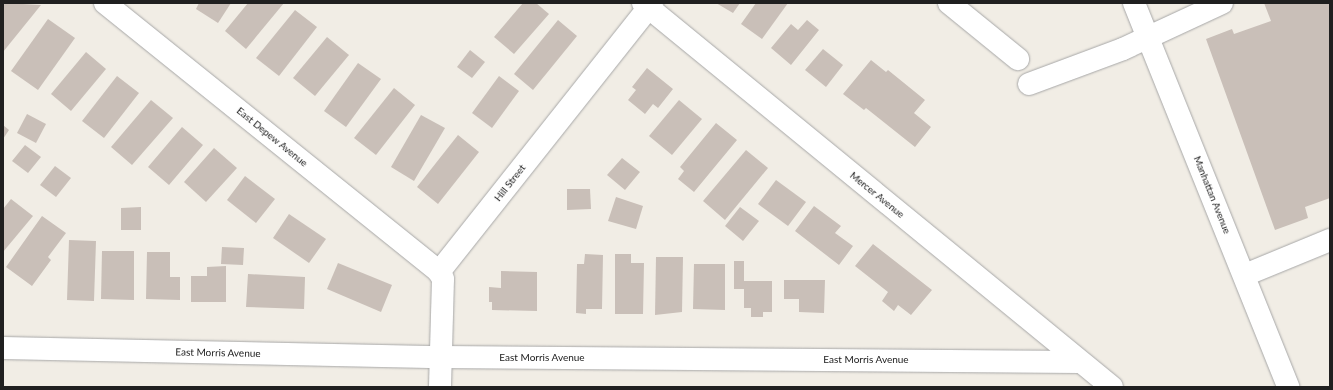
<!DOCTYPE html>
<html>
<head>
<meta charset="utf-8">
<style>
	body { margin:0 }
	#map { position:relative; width:1333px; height:390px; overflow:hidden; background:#f1ede5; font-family:Lato,sans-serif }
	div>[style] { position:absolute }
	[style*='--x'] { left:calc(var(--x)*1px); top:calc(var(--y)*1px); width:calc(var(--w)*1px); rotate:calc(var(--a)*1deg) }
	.building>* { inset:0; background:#c9bfb8 }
	.roads { filter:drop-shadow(0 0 1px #a7a7a7) drop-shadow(0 0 1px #a7a7a7) }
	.minor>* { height:22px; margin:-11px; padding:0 11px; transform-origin:11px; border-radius:11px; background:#fff }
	span { translate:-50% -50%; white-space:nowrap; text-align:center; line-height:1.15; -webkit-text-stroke:4px #fff; paint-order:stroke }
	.street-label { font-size:10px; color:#202020 }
	.frame { position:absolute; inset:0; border:4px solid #202020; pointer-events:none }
</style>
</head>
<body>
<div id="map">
	<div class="building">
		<i style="clip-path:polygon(5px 3px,41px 5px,3px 52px,3px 6px)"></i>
		<i style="clip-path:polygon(199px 3px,231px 3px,218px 23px,196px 9px)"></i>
		<i style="clip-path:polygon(248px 3px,284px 3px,246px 49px,225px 31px)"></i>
		<i style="clip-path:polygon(523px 3px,536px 3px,549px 14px,514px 54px,494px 37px)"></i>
		<i style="clip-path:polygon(716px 3px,740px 3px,733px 13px)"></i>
		<i style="clip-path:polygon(756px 3px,788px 3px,762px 39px,741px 24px)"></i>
		<i style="clip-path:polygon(1264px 3px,1330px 3px,1330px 198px,1305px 207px,1308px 218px,1275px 230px,1206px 39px,1232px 29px,1234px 34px,1271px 21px)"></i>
		<i style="clip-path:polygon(295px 10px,317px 27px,279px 76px,256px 58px)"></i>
		<i style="clip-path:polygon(48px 19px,75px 38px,38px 90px,11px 71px)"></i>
		<i style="clip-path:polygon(558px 20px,577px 36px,533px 90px,514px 74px)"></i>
		<i style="clip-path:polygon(807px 20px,819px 30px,791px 65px,771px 48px,791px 24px,798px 30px)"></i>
		<i style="clip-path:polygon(327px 37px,349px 55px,315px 96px,293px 78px)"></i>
		<i style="clip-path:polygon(823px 49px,843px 65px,826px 87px,805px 70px)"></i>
		<i style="clip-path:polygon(470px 50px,485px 62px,472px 78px,457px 67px)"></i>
		<i style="clip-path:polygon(86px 52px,106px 69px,71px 111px,51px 94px)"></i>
		<i style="clip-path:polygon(871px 60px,886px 72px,888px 70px,925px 100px,914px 113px,931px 127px,915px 147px,866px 108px,864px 110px,843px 94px)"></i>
		<i style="clip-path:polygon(358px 63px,381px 79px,346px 127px,324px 111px)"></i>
		<i style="clip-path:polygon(647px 68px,673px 89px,658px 108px,653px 104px,645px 114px,628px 100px,636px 90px,632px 87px)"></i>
		<i style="clip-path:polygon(117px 76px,139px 93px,104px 138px,82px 121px)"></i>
		<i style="clip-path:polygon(499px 76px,519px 91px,492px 128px,472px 113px)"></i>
		<i style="clip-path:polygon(394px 88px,415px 105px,376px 155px,354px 138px)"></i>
		<i style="clip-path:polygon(151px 100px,173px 118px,132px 165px,111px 147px)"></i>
		<i style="clip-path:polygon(679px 100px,702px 119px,672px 155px,649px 136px)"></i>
		<i style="clip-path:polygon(27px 114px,46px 124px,36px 143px,17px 133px)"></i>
		<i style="clip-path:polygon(421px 115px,445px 128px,414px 181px,391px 167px)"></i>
		<i style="clip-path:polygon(716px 123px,737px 140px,694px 192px,678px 179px,684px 171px,680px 167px)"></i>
		<i style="clip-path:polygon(3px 125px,9px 130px,3px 139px)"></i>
		<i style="clip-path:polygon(182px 127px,203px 145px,169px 185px,148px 167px)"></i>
		<i style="clip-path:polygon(458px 135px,479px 152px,438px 204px,417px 187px)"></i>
		<i style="clip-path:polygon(25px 145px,41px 157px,28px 173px,12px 161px)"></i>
		<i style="clip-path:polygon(214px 148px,237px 168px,206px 202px,184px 182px)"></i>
		<i style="clip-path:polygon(746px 150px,768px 168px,725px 220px,703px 201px)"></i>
		<i style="clip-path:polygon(622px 158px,640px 172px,625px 190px,607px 175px)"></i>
		<i style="clip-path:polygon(55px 166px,71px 178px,56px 197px,40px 185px)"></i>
		<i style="clip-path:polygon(245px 176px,275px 199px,256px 223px,227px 200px)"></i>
		<i style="clip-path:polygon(776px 180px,806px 202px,788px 226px,758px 204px)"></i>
		<i style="clip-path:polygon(567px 189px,590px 189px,591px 209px,567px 210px)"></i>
		<i style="clip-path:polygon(616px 197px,643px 206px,636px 229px,608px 221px)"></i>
		<i style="clip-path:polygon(11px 199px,33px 216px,3px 252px,3px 209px)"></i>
		<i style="clip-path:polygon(814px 206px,841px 226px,835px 233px,853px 246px,839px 265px,795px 231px)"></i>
		<i style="clip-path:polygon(141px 207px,141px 230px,121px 230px,121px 208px)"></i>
		<i style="clip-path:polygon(740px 207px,759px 221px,743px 241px,725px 226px)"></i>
		<i style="clip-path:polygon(289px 214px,326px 239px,309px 263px,273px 238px)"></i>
		<i style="clip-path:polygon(42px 216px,66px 233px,48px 257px,51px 260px,32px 286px,6px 267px)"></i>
		<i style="clip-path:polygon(69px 240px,96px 241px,94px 301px,67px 300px)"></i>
		<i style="clip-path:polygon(873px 244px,932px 290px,911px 315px,898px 305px,894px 311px,882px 301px,888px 292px,855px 266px)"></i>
		<i style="clip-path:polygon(222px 247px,244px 248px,243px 265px,221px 264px)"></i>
		<i style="clip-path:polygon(102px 251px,134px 251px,134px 300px,101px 299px)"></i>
		<i style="clip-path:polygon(147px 252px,170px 252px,170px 277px,180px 277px,180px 300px,146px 299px)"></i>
		<i style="clip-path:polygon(585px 254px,603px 255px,602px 309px,586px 309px,586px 314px,576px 313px,577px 264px,584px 264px)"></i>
		<i style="clip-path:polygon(615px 254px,631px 254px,631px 263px,644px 263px,643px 314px,615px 314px)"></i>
		<i style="clip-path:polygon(656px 257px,683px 257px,682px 312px,655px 315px)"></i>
		<i style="clip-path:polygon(734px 261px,744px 261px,744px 281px,772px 281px,772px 312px,763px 312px,763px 317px,751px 317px,751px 308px,744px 308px,744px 289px,734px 289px)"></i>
		<i style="clip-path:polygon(338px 263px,392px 285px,381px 312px,327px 289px)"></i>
		<i style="clip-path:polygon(694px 264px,725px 264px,725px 310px,693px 309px)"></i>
		<i style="clip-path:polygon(226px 266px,226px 302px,191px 302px,191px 276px,207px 276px,207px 267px)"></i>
		<i style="clip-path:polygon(501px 271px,537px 272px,537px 311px,492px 310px,492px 302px,489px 302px,489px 287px,501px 288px)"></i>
		<i style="clip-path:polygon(248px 274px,305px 277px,304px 309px,246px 307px)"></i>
		<i style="clip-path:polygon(784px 280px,825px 280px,824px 313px,799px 312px,799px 299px,784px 299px)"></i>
	</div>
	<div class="roads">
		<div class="minor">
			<i style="--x:105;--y:3;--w:429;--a:38.8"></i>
			<i style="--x:439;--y:272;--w:8;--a:60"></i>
			<i style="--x:443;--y:279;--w:108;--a:91.6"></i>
			<i style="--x:643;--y:3;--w:606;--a:39.31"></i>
			<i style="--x:949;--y:3;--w:89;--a:39.1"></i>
			<i style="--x:1134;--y:3;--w:414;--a:68.1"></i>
			<i style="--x:1029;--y:84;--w:100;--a:-20.4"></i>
			<i style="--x:1123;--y:49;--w:109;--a:-24.9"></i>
			<i style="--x:439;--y:272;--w:343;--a:-51.6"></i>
			<i style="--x:1245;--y:275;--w:92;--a:-22.4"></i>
			<i style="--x:3;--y:348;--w:438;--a:1.2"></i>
			<i style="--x:441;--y:357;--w:639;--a:0.45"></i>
		</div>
	</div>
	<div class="street-label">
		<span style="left:272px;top:137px;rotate:39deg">East Depew Avenue</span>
		<span style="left:510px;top:183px;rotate:-52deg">Hill Street</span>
		<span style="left:877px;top:195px;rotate:39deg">Mercer Avenue</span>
		<span style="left:1212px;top:195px;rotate:68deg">Manhattan Avenue</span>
		<span style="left:218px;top:353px;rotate:1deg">East Morris Avenue</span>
		<span style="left:542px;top:358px">East Morris Avenue</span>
		<span style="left:866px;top:360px">East Morris Avenue</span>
	</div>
	<div class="frame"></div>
</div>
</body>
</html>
